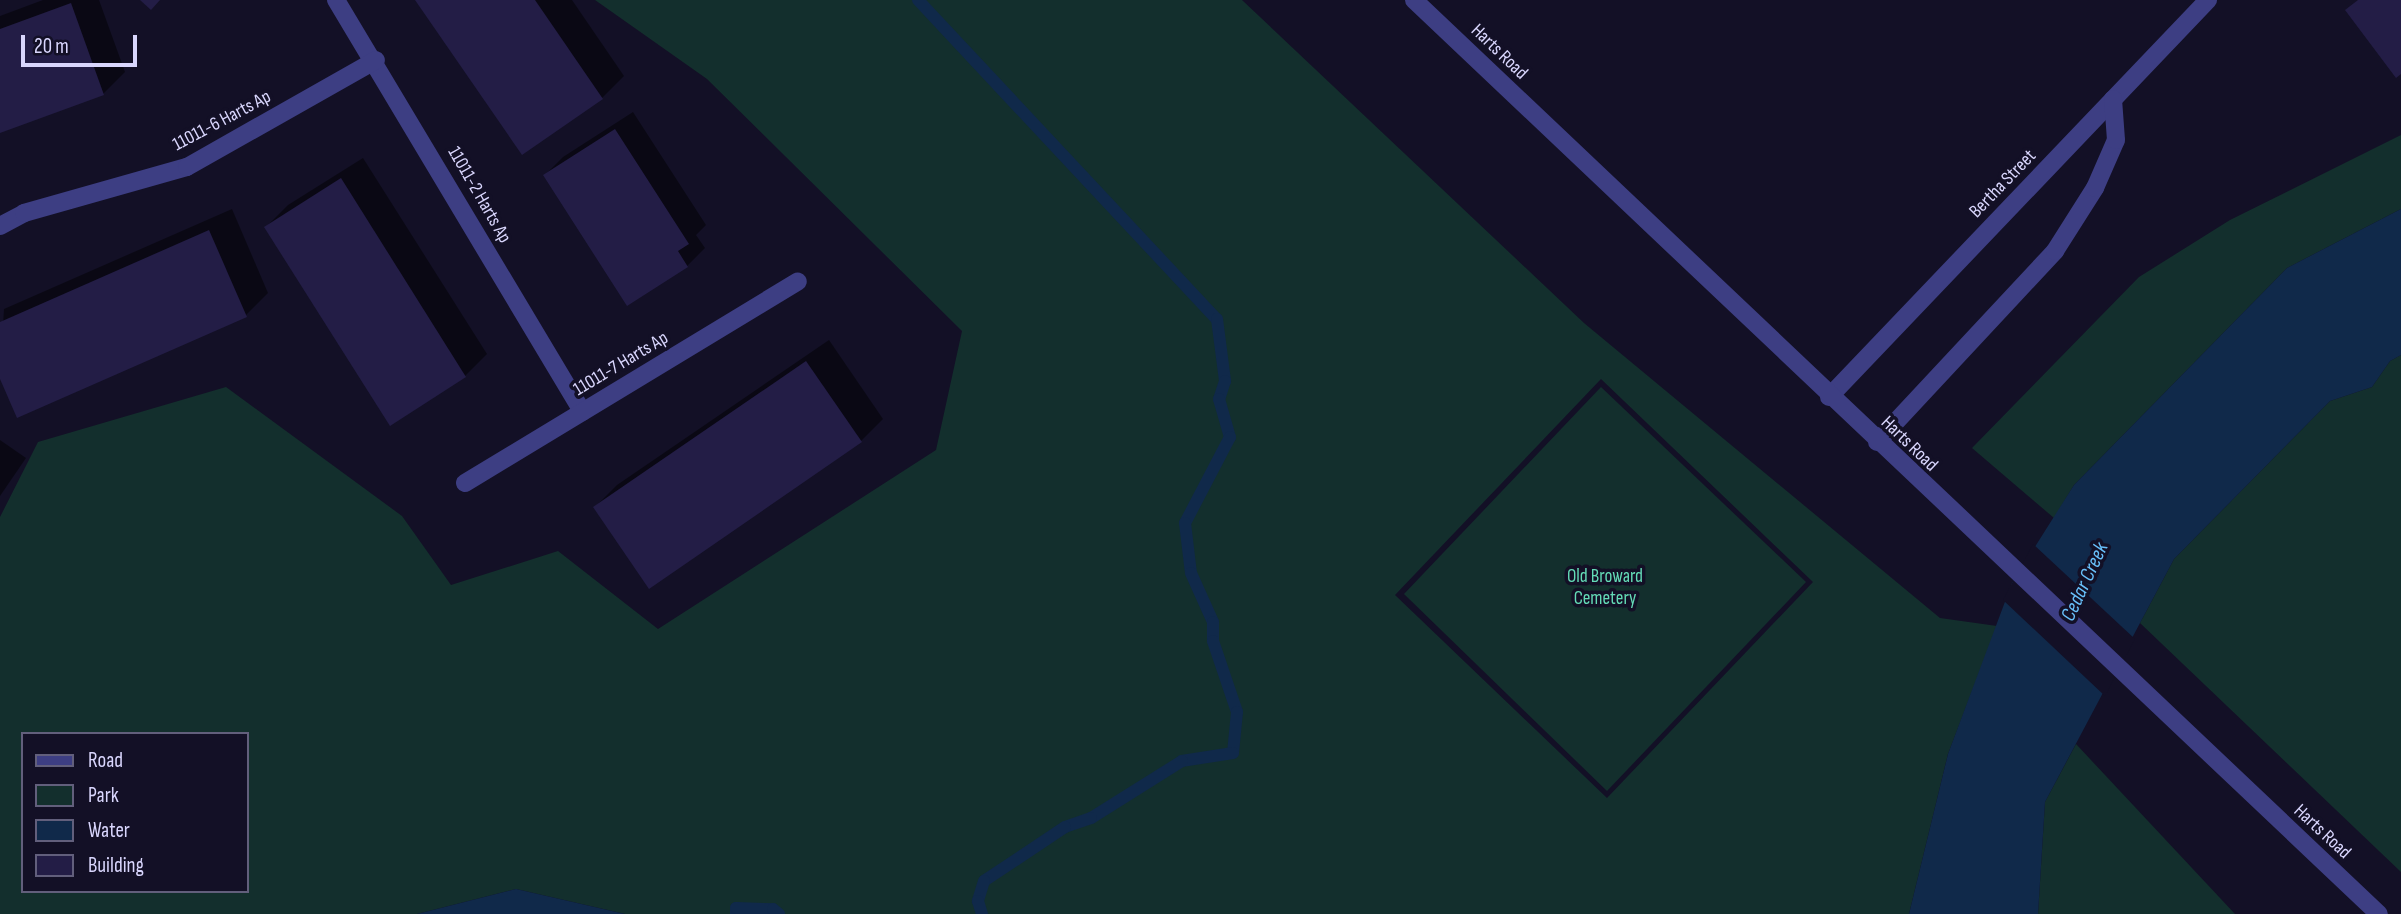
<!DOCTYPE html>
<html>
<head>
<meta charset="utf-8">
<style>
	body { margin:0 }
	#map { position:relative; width:2401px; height:914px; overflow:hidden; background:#131026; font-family:"Sofia Sans Condensed",sans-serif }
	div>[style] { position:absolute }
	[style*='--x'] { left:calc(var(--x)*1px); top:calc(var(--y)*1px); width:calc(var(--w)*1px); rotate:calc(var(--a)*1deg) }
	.green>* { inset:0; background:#132f2d }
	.water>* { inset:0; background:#10294a }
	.pier>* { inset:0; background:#131026 }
	.shadow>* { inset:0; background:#0007 }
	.stream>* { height:12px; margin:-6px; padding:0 6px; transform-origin:6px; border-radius:6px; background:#10294a }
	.building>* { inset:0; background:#231d46 }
	.minor>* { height:18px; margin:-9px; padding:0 9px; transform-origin:9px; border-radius:9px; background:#3d3e83 }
	.tertiary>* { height:18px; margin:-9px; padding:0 9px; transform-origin:9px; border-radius:9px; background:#3d3e83 }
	span { translate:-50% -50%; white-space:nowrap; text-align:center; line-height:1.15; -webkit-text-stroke:7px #131026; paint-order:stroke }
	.street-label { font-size:19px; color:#d9d6fd }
	.park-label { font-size:19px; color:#64dcb7 }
	.water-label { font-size:21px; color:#68bff9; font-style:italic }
	.legend { position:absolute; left:21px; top:732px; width:228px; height:161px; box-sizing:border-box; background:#131026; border:2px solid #625f7c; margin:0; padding:9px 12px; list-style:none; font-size:21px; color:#d9d6fd }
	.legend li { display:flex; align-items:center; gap:14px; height:35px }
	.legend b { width:35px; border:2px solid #625f7c }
	.scale { position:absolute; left:21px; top:35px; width:116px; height:32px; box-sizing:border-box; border:4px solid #d9d6fd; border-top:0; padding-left:9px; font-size:21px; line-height:24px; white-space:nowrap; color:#d9d6fd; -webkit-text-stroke:5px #131026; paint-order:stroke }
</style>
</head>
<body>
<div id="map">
	<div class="green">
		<i style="clip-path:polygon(evenodd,595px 0,1242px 0,1584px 323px,1940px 618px,1997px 626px,1948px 754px,1909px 914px,625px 914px,516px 889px,417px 914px,0 914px,0 517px,38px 442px,226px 387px,402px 516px,451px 585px,558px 551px,658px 629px,936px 450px,962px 331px,707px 79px,595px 0,1601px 379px,1813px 582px,1607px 798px,1395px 595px,1601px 379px,595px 0,23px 734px,247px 734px,247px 891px,23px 891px,23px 734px)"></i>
		<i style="clip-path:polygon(2401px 135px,2401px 209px,2287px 268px,2074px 485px,2054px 518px,1972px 448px,2139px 277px,2230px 220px)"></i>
		<i style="clip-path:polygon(2401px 355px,2401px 872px,2140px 623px,2174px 559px,2330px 401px,2372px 387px,2390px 361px)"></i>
		<i style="clip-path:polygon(1601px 387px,1806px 582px,1607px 791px,1404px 594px)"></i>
		<i style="clip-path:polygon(2076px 744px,2235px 914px,2038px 914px,2045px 802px)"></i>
	</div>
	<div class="water">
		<i style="clip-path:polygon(2401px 209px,2401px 355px,2390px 361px,2372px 387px,2330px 401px,2174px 559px,2045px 802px,2038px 914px,1909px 914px,1948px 754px,2012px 583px,2074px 485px,2287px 268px)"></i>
		<i style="clip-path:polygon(516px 889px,625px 914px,417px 914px)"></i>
	</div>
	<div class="pier">
		<i style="clip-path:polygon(2033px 544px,2135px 639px,2105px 696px,2003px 600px)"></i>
	</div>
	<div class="shadow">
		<i style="clip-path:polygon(43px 0,99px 0,125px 72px,103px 94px,0 131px,0 16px)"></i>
		<i style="clip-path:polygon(418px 0,572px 0,624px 76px,602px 98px)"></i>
		<i style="clip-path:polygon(633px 112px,706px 225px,696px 235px,705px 248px,687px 266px,545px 175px,563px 157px)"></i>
		<i style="clip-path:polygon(363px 158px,487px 354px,465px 376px,266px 227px,288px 205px)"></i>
		<i style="clip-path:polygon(232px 209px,268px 293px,246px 315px,0 374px,4px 309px)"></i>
		<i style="clip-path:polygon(829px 340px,883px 419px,861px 441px,595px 507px,617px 485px)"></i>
		<i style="clip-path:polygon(0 440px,26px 458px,0 496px)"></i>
	</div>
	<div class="stream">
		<i style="--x:918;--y:0;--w:437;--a:46.9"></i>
		<i style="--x:1217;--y:319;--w:63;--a:82.6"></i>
		<i style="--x:1225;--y:381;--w:19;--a:108"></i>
		<i style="--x:1219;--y:399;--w:40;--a:74"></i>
		<i style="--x:1230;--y:437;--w:97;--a:117.6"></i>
		<i style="--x:1185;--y:523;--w:50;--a:83.2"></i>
		<i style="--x:1191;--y:573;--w:54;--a:65.8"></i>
		<i style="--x:1213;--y:622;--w:19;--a:90"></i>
		<i style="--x:1213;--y:641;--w:75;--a:71.3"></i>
		<i style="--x:1237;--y:712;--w:41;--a:95.6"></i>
		<i style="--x:1233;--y:753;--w:52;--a:171.1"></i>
		<i style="--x:1182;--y:761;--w:107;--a:147.9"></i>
		<i style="--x:1091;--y:818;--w:28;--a:161"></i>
		<i style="--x:1065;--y:827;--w:97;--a:146.3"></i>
		<i style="--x:984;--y:881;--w:21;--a:107"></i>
		<i style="--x:978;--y:901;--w:14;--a:73"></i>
		<i style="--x:736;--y:914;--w:6;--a:-90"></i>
		<i style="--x:736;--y:908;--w:37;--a:2"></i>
		<i style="--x:773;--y:909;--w:8;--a:40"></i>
	</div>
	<div class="building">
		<i style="clip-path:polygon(140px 0,160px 0,151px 10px)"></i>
		<i style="clip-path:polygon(415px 0,535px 0,603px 99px,522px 155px)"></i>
		<i style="clip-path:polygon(2358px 0,2401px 0,2401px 74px,2396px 78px,2345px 10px)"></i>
		<i style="clip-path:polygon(71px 3px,104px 95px,0 133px,0 29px)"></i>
		<i style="clip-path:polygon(615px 129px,689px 244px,678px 251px,688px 267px,627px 306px,543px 175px)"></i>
		<i style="clip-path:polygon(341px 178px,466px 377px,390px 426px,264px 227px)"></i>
		<i style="clip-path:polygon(209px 230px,247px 317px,17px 418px,0 379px,0 322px)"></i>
		<i style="clip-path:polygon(806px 361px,862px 442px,649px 589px,593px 507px)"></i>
	</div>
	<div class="minor">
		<i style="--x:336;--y:0;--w:480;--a:59.1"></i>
		<i style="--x:0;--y:226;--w:27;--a:-28"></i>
		<i style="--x:24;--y:213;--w:169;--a:-15.8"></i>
		<i style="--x:187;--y:167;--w:217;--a:-29.5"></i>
		<i style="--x:1829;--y:397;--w:549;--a:-46.33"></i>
		<i style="--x:1877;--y:442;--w:261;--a:-47"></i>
		<i style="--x:2055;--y:251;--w:75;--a:-57.6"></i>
		<i style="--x:2095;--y:188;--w:52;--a:-66.4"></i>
		<i style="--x:2116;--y:140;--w:41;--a:-94.2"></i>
		<i style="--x:465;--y:483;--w:389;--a:-31.2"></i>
	</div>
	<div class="tertiary">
		<i style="--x:1414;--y:0;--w:1329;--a:43.45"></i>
	</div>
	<div class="street-label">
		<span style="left:1499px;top:52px;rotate:44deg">Harts Road</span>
		<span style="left:222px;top:121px;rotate:-28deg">11011-6 Harts Ap</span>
		<span style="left:2003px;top:184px;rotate:-46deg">Bertha Street</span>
		<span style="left:479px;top:195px;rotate:60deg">11011-2 Harts Ap</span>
		<span style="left:621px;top:364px;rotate:-31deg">11011-7 Harts Ap</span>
		<span style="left:1909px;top:444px;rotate:44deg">Harts Road</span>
		<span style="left:2322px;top:832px;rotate:43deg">Harts Road</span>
	</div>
	<div class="park-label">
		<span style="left:1605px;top:588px">Old Broward<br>Cemetery</span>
	</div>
	<div class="water-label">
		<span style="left:2085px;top:582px;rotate:-65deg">Cedar Creek</span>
	</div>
	<ul class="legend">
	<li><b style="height:9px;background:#3d3e83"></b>Road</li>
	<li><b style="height:19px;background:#132f2d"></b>Park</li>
	<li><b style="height:19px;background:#10294a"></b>Water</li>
	<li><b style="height:19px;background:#231d46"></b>Building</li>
	</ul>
	<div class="scale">20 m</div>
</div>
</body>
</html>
